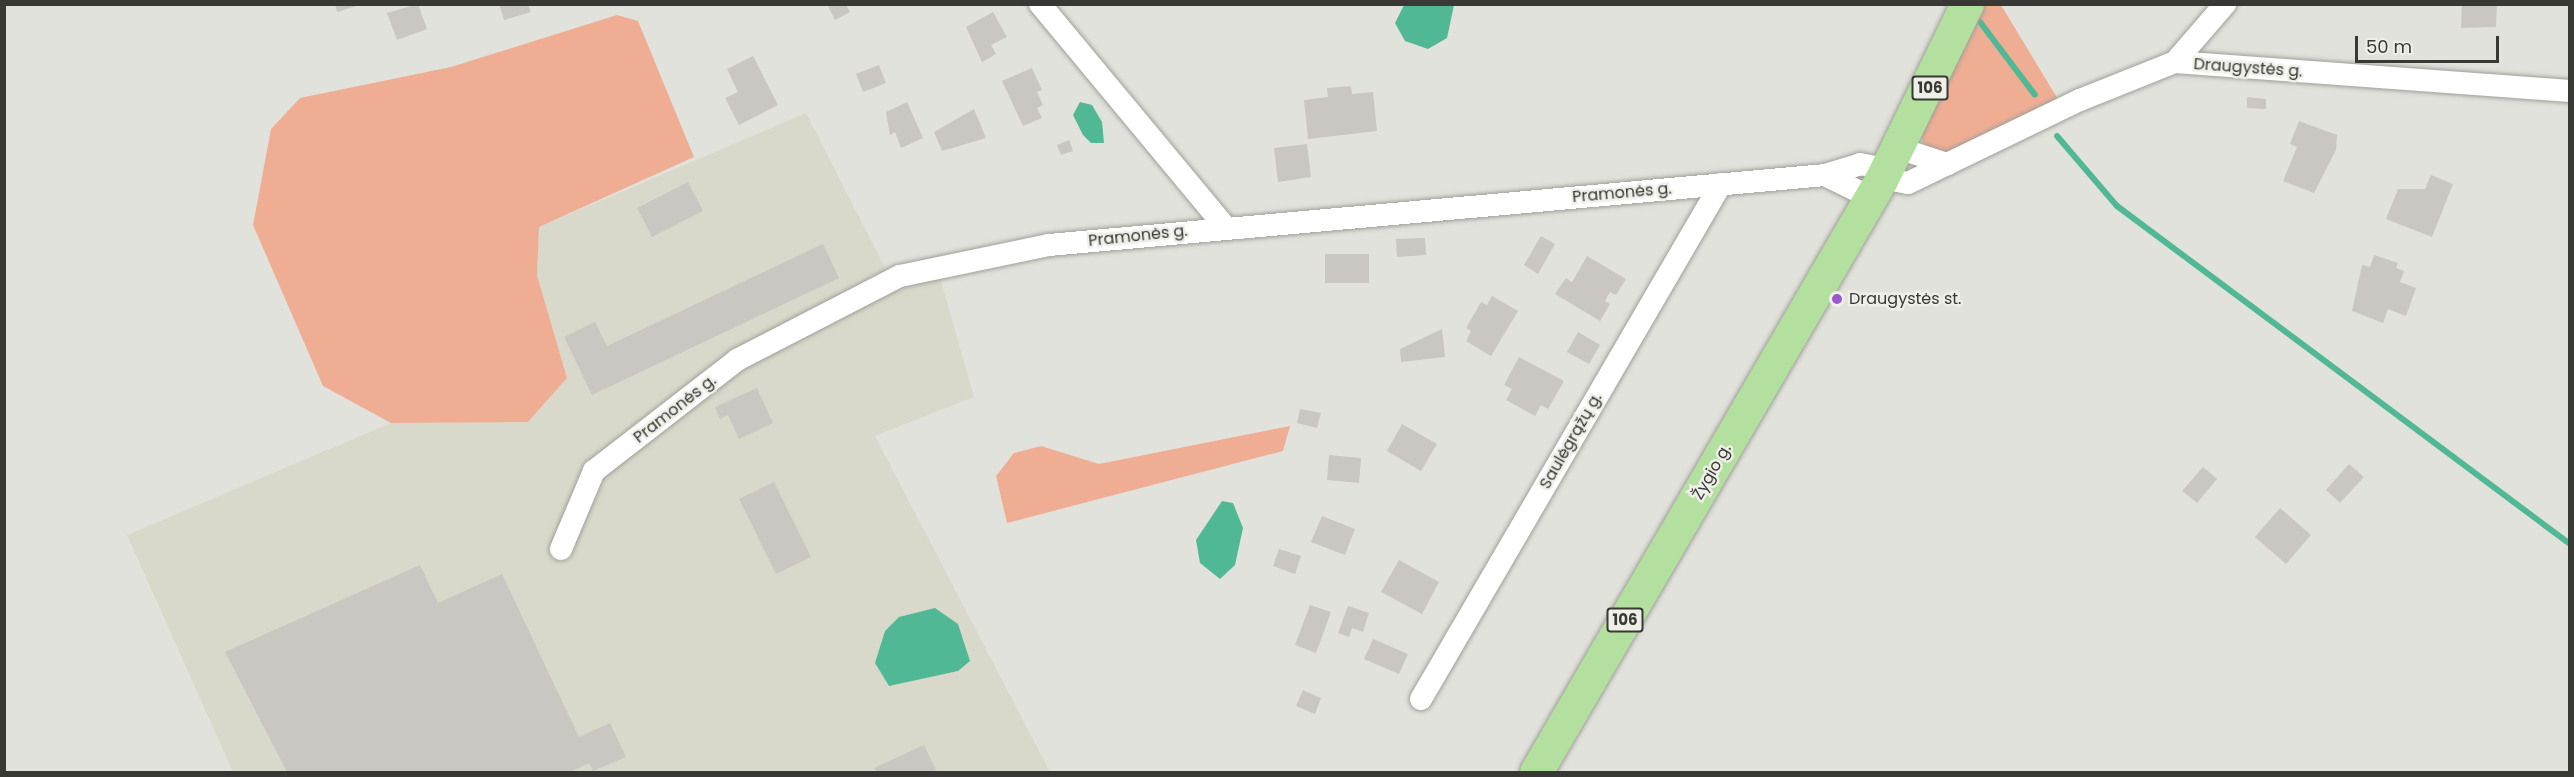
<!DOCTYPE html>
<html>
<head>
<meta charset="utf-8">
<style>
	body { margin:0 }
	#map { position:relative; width:2574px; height:777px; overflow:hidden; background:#e2e2dc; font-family:Poppins,sans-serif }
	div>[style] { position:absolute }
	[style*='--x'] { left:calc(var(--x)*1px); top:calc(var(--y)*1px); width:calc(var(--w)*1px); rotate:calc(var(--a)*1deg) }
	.built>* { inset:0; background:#d9d9cb }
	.green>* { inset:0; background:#efae94 }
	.water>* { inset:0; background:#51b895 }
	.stream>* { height:6px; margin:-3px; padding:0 3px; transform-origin:3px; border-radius:3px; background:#51b895 }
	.building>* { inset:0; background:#cac6c1 }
	.roads { filter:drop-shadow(0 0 2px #a0a09a) drop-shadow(0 0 2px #a0a09a) }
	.minor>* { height:22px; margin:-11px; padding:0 11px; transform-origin:11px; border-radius:11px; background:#fff }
	.primary>* { height:33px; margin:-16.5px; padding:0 16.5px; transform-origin:16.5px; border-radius:16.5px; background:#b3e09f }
	.dots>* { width:16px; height:16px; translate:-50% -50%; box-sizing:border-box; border:3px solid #efefe9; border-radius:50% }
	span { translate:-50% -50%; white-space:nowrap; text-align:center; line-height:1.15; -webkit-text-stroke:5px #efefe9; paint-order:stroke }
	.shield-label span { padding:2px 4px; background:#efefe9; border:2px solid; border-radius:4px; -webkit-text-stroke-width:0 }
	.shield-label { font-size:15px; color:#383835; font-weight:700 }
	.street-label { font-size:16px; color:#383835 }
	.poi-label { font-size:16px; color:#383835 }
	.left { translate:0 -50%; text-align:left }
	.frame { position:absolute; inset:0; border:6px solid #383835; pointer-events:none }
	.scale { position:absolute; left:2355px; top:36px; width:144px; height:27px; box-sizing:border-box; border:3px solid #383835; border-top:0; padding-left:8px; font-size:18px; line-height:21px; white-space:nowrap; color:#383835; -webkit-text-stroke:4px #efefe9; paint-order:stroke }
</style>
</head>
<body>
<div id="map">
	<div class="built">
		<i style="clip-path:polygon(806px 113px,897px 291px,940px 277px,974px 397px,875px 436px,1050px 772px,233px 772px,127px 535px,391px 423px,528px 422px,567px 378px,537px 275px,539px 227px)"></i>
	</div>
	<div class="green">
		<i style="clip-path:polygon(1980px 5px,2001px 5px,2059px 101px,1947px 153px,1925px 147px,1920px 134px)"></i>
		<i style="clip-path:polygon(617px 15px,638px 21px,694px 157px,539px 227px,537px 275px,567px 378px,528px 422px,391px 423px,323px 386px,253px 225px,271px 129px,300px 98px,451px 67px)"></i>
		<i style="clip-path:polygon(1290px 426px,1283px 451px,1007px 523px,996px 476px,1014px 453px,1041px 446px,1099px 464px)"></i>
	</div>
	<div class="water">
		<i style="clip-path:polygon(1404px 5px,1454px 5px,1447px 38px,1428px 49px,1405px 41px,1395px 23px)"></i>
		<i style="clip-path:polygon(1080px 102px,1092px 105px,1102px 122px,1104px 143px,1091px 143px,1083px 135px,1073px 115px)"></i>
		<i style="clip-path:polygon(1222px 501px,1233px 503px,1243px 528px,1235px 565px,1220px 579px,1200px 563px,1196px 540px)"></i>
		<i style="clip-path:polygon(935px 608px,958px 624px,970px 661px,958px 671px,889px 686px,875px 663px,885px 631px,899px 617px)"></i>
	</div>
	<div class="stream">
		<i style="--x:1980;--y:22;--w:91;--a:53"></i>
		<i style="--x:2057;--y:136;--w:92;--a:49.4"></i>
		<i style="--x:2117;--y:206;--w:565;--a:36.73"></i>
	</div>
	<div class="building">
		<i style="clip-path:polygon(335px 4px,360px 4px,360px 5px,337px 12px)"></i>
		<i style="clip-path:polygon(418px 4px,427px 29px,397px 40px,387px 13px)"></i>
		<i style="clip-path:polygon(499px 4px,528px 4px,531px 12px,504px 20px)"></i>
		<i style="clip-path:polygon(827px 4px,846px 4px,850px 12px,835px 20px)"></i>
		<i style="clip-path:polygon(2462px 4px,2497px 4px,2496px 27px,2461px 28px)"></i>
		<i style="clip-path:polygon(993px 12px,1007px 37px,991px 45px,996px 54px,982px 62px,966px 27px)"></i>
		<i style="clip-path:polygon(753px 56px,778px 105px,739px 125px,725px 98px,738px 92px,727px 69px)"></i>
		<i style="clip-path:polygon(879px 65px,886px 83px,863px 92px,856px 74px)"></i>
		<i style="clip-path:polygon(1032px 68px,1042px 90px,1037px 92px,1043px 105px,1037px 108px,1042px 118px,1023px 126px,1002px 81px)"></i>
		<i style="clip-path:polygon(1351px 86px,1352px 94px,1373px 92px,1377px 131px,1308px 139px,1304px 100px,1328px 97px,1327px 88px)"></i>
		<i style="clip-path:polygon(2247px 97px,2266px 99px,2266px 109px,2247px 108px)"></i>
		<i style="clip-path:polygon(907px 102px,923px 138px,901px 148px,895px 132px,890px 135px,886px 112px)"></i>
		<i style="clip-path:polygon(974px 109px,986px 138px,942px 151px,934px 132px)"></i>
		<i style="clip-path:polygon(2299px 121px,2337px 135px,2336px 150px,2314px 193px,2283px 181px,2297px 147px,2290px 144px)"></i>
		<i style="clip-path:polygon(1069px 140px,1073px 151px,1061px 155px,1057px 145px)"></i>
		<i style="clip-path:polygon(1307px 144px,1311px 177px,1278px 182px,1274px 148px)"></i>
		<i style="clip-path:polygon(2431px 175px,2453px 184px,2432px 237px,2386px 219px,2398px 189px,2425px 189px)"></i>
		<i style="clip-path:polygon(688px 182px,703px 211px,652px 237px,637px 208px)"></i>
		<i style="clip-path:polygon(1541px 236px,1555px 244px,1538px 274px,1524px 265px)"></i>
		<i style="clip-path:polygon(1425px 238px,1426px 255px,1397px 257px,1396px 239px)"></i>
		<i style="clip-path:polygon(823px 244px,839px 278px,592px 395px,564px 337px,595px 322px,607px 346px)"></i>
		<i style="clip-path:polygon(1325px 254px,1369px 254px,1369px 283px,1325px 283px)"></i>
		<i style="clip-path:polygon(2374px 255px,2398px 263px,2396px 268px,2404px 271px,2400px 282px,2416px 288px,2406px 316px,2388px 309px,2383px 323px,2352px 311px,2362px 265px,2370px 267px)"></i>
		<i style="clip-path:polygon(1587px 256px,1626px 279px,1616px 295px,1610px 292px,1605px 301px,1610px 304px,1600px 321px,1555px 294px,1566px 278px,1572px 282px)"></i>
		<i style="clip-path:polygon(1492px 296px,1518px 311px,1491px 356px,1466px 341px,1471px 331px,1466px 328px,1481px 302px,1487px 305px)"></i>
		<i style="clip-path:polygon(1442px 329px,1445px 357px,1401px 362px,1400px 349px)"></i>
		<i style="clip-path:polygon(1578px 332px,1600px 345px,1589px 364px,1567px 352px)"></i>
		<i style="clip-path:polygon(1519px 357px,1564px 381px,1548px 409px,1541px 405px,1535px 416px,1506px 400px,1512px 389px,1504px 385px)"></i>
		<i style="clip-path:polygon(757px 388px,773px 423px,739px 439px,728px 415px,720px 419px,715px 407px)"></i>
		<i style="clip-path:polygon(1300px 409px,1321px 413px,1317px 428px,1297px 423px)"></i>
		<i style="clip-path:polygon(1402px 424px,1437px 444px,1421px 471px,1387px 451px)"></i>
		<i style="clip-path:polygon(1329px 455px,1361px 458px,1359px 483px,1327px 480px)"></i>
		<i style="clip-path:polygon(2349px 464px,2364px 477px,2340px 503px,2326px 490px)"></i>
		<i style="clip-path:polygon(2203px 467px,2217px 479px,2197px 503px,2182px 491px)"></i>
		<i style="clip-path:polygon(774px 482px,811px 557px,776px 574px,739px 499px)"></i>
		<i style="clip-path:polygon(2280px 508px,2311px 535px,2286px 564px,2255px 537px)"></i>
		<i style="clip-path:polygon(1322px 516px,1355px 529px,1345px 555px,1311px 542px)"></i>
		<i style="clip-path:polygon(1279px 549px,1301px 556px,1295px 574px,1273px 566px)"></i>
		<i style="clip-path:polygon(1399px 560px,1439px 582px,1422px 614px,1381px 592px)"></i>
		<i style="clip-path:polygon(420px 565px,438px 603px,502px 574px,579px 737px,610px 723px,626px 757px,593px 771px,589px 763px,570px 772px,287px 772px,225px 652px)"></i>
		<i style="clip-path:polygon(1310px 605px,1331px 612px,1316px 653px,1295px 645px)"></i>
		<i style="clip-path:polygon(1348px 606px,1369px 613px,1363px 632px,1352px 628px,1349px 637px,1338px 633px)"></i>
		<i style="clip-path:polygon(1373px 639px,1408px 654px,1399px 674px,1364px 659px)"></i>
		<i style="clip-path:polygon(1303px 690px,1321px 698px,1315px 714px,1296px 706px)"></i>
		<i style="clip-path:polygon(924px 745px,937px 772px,877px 772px,874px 768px)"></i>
	</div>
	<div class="roads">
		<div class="minor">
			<i style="--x:1040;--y:4;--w:290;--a:50.3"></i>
			<i style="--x:2175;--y:62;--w:77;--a:-49.2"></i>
			<i style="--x:1898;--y:148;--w:52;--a:18.1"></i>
			<i style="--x:1825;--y:175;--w:50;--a:26.1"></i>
			<i style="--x:1882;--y:178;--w:26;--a:11"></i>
			<i style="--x:1908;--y:183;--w:191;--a:-25.8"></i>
			<i style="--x:2080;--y:100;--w:102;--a:-21.8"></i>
			<i style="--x:2175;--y:62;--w:396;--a:4.2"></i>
			<i style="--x:561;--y:549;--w:85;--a:-67.1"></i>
			<i style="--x:594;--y:471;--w:181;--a:-37.8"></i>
			<i style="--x:737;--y:360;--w:183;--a:-27.3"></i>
			<i style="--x:900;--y:276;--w:152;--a:-11.8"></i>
			<i style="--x:1049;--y:245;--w:779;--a:-5.15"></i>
			<i style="--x:1825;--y:175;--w:37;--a:-17"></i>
			<i style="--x:1860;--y:164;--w:26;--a:11"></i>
			<i style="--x:1421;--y:699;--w:596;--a:-59.78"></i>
		</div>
		<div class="primary">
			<i style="--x:1536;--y:772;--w:687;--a:-59.78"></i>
			<i style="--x:1882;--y:178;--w:194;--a:-64"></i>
		</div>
	</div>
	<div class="dots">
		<i style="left:1837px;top:299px;background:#9c59ce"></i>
	</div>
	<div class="shield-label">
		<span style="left:1930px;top:88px">106</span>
		<span style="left:1625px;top:620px">106</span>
	</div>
	<div class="street-label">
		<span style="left:2248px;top:68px;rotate:4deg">Draugystės g.</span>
		<span style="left:1622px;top:193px;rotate:-5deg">Pramonės g.</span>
		<span style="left:1138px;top:236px;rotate:-6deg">Pramonės g.</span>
		<span style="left:675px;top:409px;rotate:-38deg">Pramonės g.</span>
		<span style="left:1571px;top:441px;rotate:-60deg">Saulėgrąžų g.</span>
		<span style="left:1712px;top:472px;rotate:-60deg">Žygio g.</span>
	</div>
	<div class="poi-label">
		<span class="left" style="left:1849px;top:299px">Draugystės st.</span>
	</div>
	<div class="frame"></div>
	<div class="scale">50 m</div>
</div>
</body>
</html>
